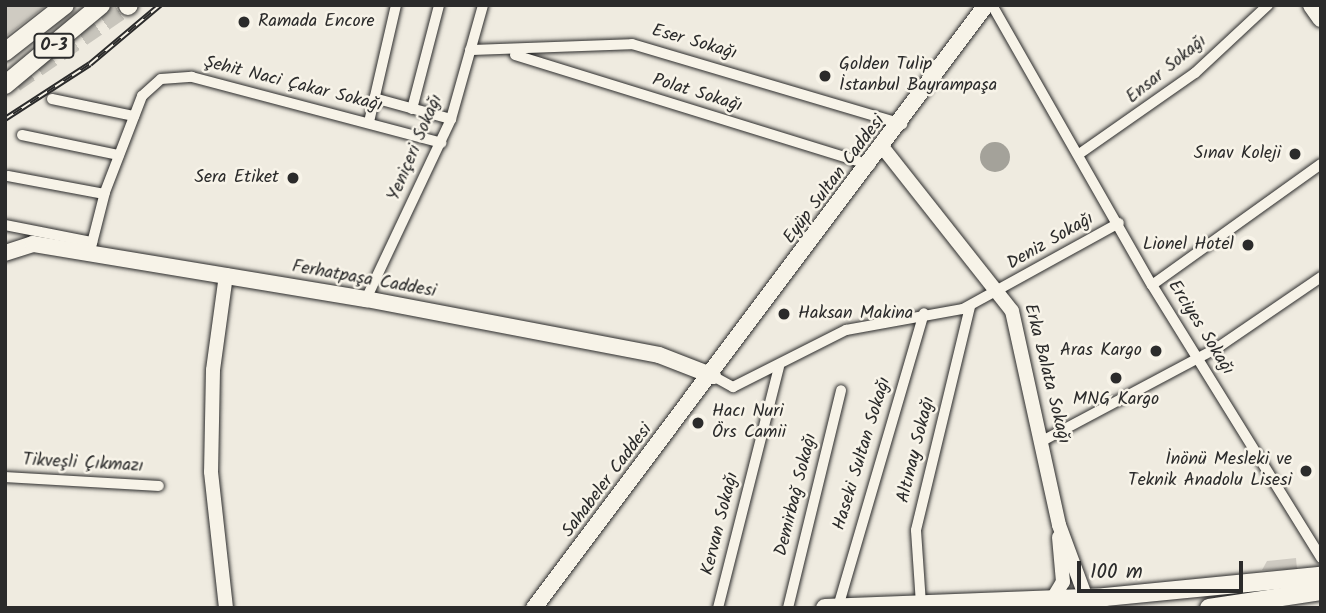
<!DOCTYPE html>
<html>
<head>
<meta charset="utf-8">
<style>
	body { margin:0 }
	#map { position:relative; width:1326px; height:613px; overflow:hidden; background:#efebe0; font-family:Kalam,sans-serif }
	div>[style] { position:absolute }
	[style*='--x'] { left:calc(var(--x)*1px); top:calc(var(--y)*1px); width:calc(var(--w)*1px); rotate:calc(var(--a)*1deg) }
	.green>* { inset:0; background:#cfcbc2 }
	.water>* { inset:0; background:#a4a29a }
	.round { border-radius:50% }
	.trunk-tunnel>* { height:18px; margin-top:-9px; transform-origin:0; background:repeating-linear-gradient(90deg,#c8c5bc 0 18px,transparent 0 27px) }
	.roads { filter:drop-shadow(0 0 2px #2b2b2b) drop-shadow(0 0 2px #2b2b2b) }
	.minor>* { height:10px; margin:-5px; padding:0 5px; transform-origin:5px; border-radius:5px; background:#f7f3e8 }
	.tertiary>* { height:14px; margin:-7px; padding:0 7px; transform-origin:7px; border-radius:7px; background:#f7f3e8 }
	.secondary>* { height:16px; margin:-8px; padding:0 8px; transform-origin:8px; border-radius:8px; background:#f7f3e8 }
	.primary>* { height:18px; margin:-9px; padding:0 9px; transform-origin:9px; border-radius:9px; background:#f7f3e8 }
	.trunk>* { height:18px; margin:-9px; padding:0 9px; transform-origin:9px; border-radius:9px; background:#f7f3e8 }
	.rail>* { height:6px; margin-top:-3px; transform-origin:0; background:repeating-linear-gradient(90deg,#f7f3e8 0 10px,#2b2b2b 0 20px); box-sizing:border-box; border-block:2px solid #2b2b2b }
	.dots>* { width:19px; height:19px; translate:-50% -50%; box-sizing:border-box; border:4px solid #f7f3e8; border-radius:50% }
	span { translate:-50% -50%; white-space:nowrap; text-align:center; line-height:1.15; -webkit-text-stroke:5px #f7f3e8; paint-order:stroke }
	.shield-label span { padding:2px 5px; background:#f7f3e8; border:2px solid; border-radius:5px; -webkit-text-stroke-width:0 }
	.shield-label { font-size:16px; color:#2b2b2b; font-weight:700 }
	.poi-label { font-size:18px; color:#2b2b2b }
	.left { translate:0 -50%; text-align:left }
	.right { translate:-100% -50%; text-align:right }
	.street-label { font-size:18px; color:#2b2b2b }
	.frame { position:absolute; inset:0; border:7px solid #2b2b2b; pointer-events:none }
	.scale { position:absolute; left:1077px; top:561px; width:166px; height:32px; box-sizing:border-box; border:4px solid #2b2b2b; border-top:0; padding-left:9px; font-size:21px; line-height:24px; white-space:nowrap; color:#2b2b2b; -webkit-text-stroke:5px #f7f3e8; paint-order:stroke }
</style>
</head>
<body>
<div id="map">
	<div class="green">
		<i style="clip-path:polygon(5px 5px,47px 5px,5px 37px)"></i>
		<i style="clip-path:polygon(1296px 558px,1297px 569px,1262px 570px,1267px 561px)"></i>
	</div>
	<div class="water">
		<i class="round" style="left:980px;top:142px;width:30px;height:30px"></i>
	</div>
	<div class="trunk-tunnel">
		<i style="--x:15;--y:83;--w:137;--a:-34.3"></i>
	</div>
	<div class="roads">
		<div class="minor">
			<i style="--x:992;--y:5;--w:322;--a:60.3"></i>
			<i style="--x:1152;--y:285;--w:321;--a:58.2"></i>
			<i style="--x:470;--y:50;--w:162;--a:-2.1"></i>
			<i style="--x:632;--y:44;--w:282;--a:16.5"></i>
			<i style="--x:515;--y:55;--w:372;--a:17.2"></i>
			<i style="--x:374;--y:98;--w:80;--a:15.3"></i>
			<i style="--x:52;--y:99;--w:84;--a:11.7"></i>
			<i style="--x:412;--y:109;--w:107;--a:-75.4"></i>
			<i style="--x:369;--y:122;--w:120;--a:-77"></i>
			<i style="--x:22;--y:135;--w:99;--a:11.7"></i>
			<i style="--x:1082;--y:152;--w:138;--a:-35"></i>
			<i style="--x:1195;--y:73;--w:100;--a:-43"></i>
			<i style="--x:8;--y:176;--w:98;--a:10.6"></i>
			<i style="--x:5;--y:225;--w:89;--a:11.1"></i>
			<i style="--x:89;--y:255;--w:65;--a:-75.7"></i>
			<i style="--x:105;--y:192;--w:103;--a:-68.9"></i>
			<i style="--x:142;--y:96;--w:25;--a:-42"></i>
			<i style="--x:161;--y:79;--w:31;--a:-4"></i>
			<i style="--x:192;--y:77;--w:258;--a:14.8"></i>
			<i style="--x:1152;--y:285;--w:208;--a:-35.6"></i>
			<i style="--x:366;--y:299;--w:199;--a:-64.7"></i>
			<i style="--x:451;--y:119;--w:118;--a:-74.3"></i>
			<i style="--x:713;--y:376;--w:23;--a:29"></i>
			<i style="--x:733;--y:387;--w:127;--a:-26.8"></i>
			<i style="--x:846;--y:330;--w:119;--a:-10.2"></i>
			<i style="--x:963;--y:309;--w:178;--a:-28.9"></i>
			<i style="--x:1044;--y:440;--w:196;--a:-28"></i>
			<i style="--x:1217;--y:348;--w:126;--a:-34.3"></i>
			<i style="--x:5;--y:477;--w:154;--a:3.3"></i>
			<i style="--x:921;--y:604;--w:74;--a:-93.9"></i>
			<i style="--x:916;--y:530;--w:230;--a:-76.4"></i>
			<i style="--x:838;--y:607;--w:306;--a:-73.7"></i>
			<i style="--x:718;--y:608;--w:249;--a:-75.8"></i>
			<i style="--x:788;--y:608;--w:224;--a:-76.3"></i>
		</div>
		<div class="tertiary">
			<i style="--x:884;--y:149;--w:206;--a:51.7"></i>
			<i style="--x:1012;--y:311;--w:219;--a:77.6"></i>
			<i style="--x:1059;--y:525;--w:78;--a:69.7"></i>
			<i style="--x:226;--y:275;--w:96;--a:97.8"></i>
			<i style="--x:213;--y:370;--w:102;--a:91.1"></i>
			<i style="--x:211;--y:472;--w:137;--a:83.7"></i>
			<i style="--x:1052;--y:600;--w:21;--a:-59"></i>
			<i style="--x:1063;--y:582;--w:45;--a:-95.1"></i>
		</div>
		<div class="secondary">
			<i style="--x:5;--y:253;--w:29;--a:-18"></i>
			<i style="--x:33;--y:244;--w:338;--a:9.4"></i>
			<i style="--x:366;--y:299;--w:298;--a:10.8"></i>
			<i style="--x:659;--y:355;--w:58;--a:21.3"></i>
			<i style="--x:534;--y:608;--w:754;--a:-53.15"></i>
		</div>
		<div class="primary">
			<i style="--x:1312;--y:5;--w:16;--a:55"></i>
			<i style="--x:825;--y:608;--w:280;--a:-2.2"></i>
			<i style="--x:1105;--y:597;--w:217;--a:-5.6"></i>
			<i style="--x:1209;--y:608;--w:113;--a:-8.6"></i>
		</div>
		<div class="trunk">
			<i style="--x:128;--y:6;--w:1;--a:-45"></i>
			<i style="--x:5;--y:52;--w:76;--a:-38.1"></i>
			<i style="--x:5;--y:85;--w:125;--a:-39.8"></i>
		</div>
	</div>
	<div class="rail">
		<i style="--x:5;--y:119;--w:101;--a:-32.9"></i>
		<i style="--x:90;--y:64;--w:92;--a:-40.1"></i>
	</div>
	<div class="dots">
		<i style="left:244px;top:22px;background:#2b2b2b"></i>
		<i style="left:825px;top:76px;background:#2b2b2b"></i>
		<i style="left:1295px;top:154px;background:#2b2b2b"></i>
		<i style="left:293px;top:178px;background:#2b2b2b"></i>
		<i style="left:1248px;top:245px;background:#2b2b2b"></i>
		<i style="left:784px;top:314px;background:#2b2b2b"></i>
		<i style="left:1156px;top:351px;background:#2b2b2b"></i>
		<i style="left:1116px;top:378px;background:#2b2b2b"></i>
		<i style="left:698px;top:423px;background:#2b2b2b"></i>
		<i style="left:1306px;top:471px;background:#2b2b2b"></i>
	</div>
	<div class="shield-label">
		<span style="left:54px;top:46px">O-3</span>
	</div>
	<div class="poi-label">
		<span class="left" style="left:258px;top:22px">Ramada Encore</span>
		<span class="left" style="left:839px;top:76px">Golden Tulip<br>İstanbul Bayrampaşa</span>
		<span class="right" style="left:1281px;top:154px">Sınav Koleji</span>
		<span class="right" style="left:279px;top:178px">Sera Etiket</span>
		<span class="right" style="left:1234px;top:245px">Lionel Hotel</span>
		<span class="left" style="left:798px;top:314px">Haksan Makina</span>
		<span class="right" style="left:1142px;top:351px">Aras Kargo</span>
		<span style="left:1116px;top:400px">MNG Kargo</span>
		<span class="left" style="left:712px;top:423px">Hacı Nuri<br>Örs Camii</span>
		<span class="right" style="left:1292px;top:471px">İnönü Mesleki ve<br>Teknik Anadolu Lisesi</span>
	</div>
	<div class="street-label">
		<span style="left:694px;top:43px;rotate:16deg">Eser Sokağı</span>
		<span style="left:1167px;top:70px;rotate:-39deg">Ensar Sokağı</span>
		<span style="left:293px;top:85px;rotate:14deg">Şehit Naci Çakar Sokağı</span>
		<span style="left:697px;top:94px;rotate:17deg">Polat Sokağı</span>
		<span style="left:416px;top:148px;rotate:-67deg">Yeniçeri Sokağı</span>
		<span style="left:835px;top:180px;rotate:-53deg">Eyüp Sultan Caddesi</span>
		<span style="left:1051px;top:242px;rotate:-30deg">Deniz Sokağı</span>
		<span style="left:364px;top:280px;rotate:10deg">Ferhatpaşa Caddesi</span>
		<span style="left:1200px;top:328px;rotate:58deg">Erciyes Sokağı</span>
		<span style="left:1046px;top:374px;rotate:76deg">Erka Balata Sokağı</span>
		<span style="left:917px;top:450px;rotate:-76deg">Altınay Sokağı</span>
		<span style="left:863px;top:454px;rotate:-73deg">Haseki Sultan Sokağı</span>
		<span style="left:83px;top:464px;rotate:3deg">Tikveşli Çıkmazı</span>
		<span style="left:608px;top:481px;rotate:-53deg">Sahabeler Caddesi</span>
		<span style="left:797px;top:495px;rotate:-76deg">Demirbağ Sokağı</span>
		<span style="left:721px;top:524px;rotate:-76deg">Kervan Sokağı</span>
	</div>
	<div class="frame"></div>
	<div class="scale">100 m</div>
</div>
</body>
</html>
